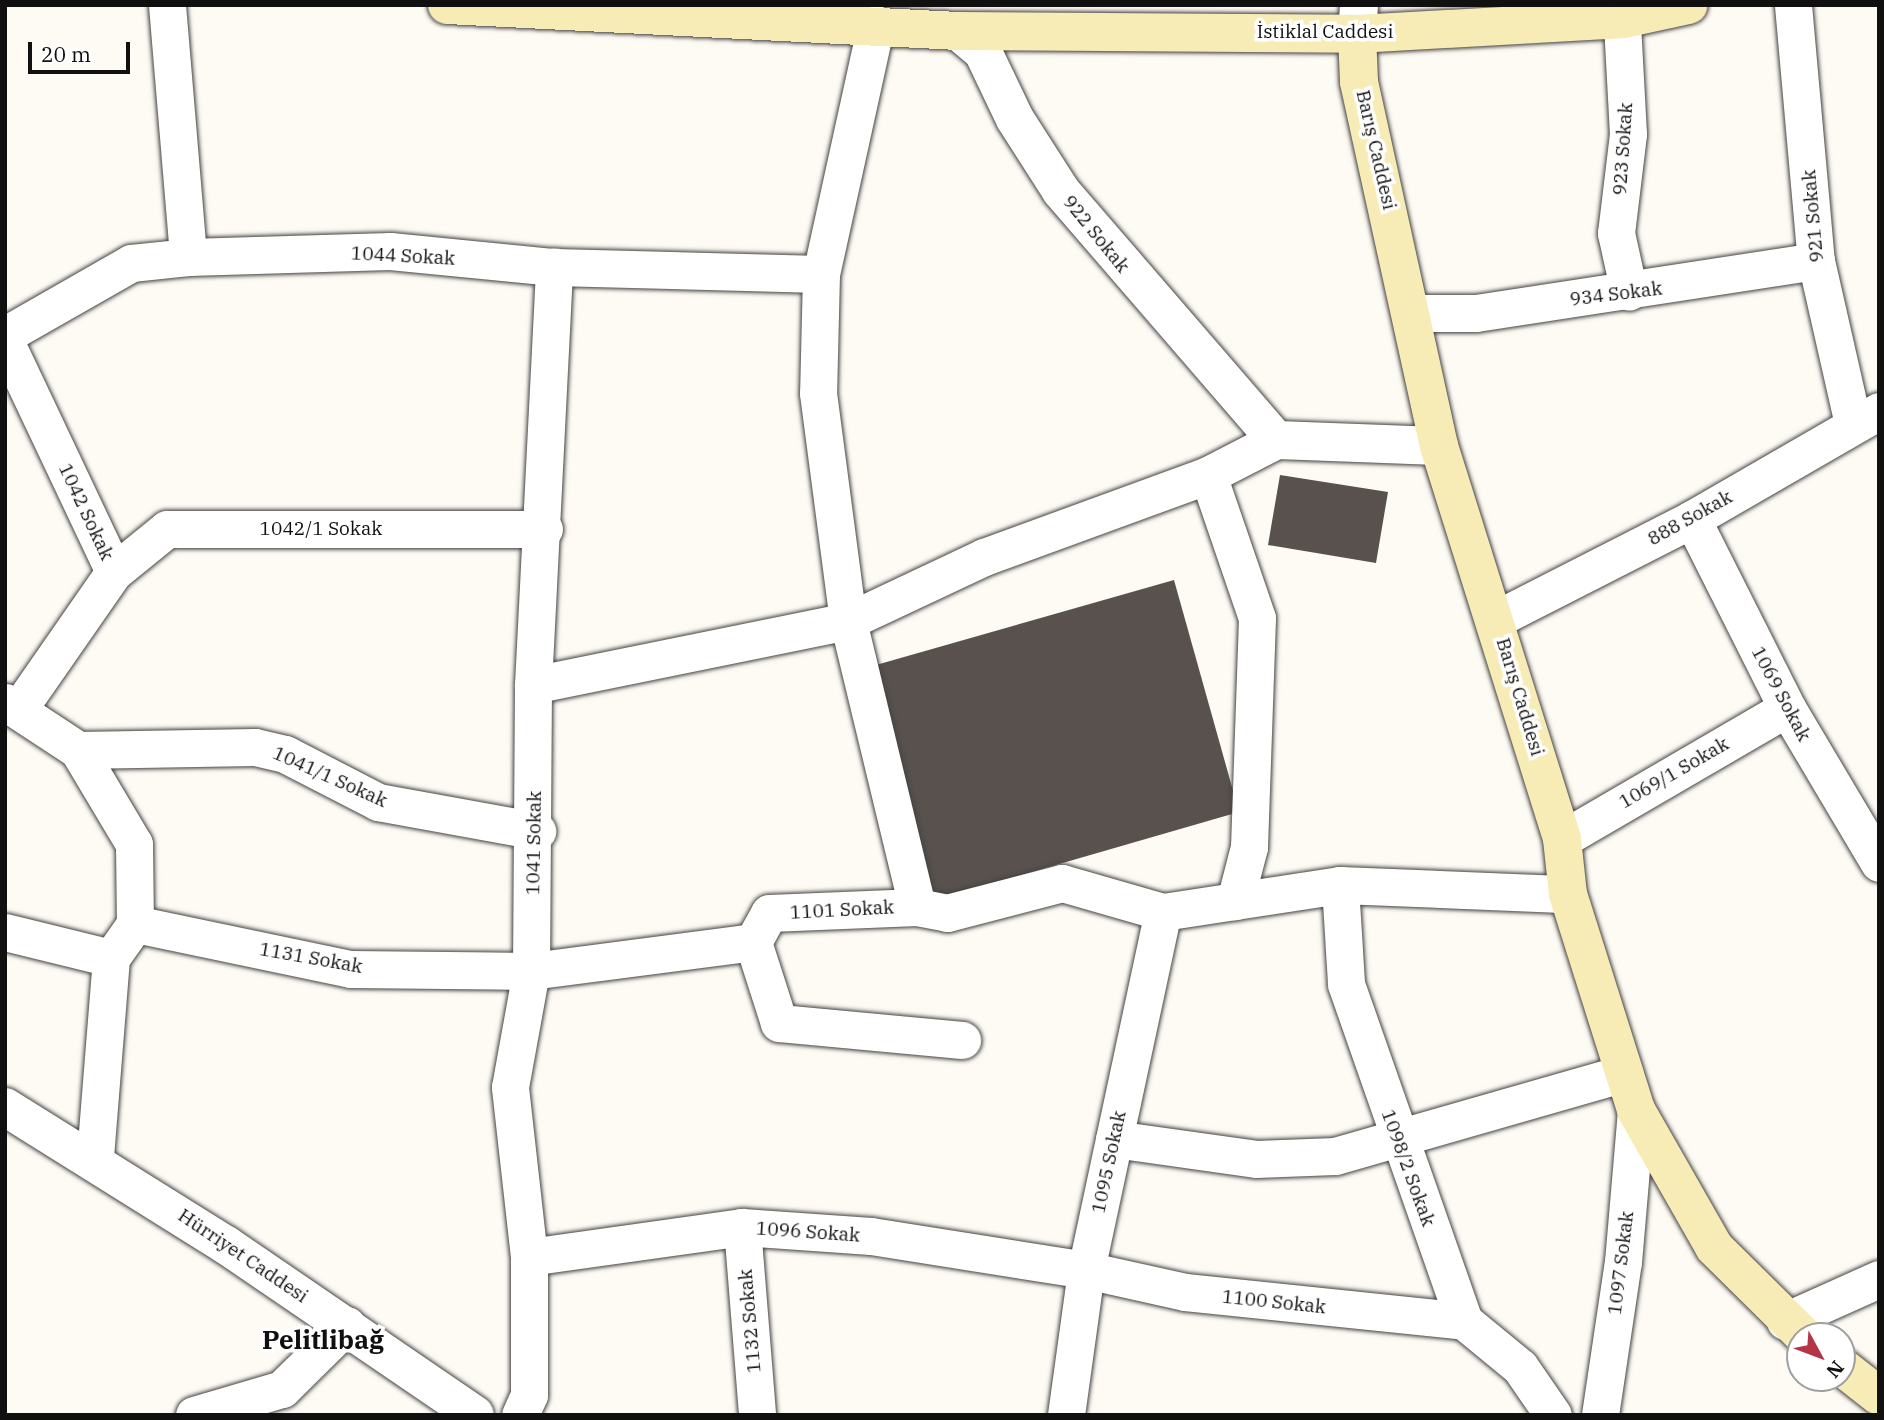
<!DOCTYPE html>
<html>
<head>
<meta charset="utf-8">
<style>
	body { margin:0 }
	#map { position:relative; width:1884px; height:1420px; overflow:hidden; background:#fefbf4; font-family:"IBM Plex Serif",serif }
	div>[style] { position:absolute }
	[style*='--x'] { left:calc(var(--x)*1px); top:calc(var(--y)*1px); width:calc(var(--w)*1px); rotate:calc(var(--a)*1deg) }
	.building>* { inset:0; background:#58514d }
	.roads { filter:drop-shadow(0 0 2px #434343) drop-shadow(0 0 2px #434343) }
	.minor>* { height:37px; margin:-18.5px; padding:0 18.5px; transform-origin:18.5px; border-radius:18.5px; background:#fff }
	.tertiary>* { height:38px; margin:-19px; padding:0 19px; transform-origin:19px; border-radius:19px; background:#fff }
	.secondary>* { height:38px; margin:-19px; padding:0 19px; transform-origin:19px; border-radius:19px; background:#f7ebb6 }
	span { translate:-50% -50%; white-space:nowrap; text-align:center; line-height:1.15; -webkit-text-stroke:7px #fff; paint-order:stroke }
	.street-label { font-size:19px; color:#101010 }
	.district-label { font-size:26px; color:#101010; font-weight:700 }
	.frame { position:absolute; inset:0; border:7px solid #101010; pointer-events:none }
	.north { position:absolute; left:1786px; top:1322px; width:70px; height:70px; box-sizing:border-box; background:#fff; border:2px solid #9f9f9f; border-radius:50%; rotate:131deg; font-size:19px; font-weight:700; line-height:28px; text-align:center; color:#101010 }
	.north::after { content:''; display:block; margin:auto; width:24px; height:32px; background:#b43545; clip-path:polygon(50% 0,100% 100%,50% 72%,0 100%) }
	.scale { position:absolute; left:28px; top:42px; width:102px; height:32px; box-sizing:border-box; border:4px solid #101010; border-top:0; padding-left:9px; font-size:21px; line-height:24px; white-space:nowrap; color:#101010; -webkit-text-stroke:5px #fff; paint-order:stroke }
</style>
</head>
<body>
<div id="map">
	<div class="building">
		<i style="clip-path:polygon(1280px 475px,1388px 492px,1376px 563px,1268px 545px)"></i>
		<i style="clip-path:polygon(1174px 580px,1239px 812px,935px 900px,869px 667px)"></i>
	</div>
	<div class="roads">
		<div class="minor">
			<i style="--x:167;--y:5;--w:253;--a:85.2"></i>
			<i style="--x:1621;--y:5;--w:129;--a:86.9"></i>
			<i style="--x:1628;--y:134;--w:100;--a:96.9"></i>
			<i style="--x:1616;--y:233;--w:60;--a:77.6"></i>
			<i style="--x:1793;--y:5;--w:257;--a:84.9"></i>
			<i style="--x:1816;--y:261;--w:167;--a:77.2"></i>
			<i style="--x:876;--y:24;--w:256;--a:102.4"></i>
			<i style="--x:821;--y:274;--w:119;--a:91.4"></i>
			<i style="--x:818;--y:393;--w:230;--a:82.5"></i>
			<i style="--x:848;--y:621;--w:294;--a:76.4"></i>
			<i style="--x:1414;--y:313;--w:62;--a:0"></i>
			<i style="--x:1476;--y:313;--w:344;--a:-8.7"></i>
			<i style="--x:5;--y:335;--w:145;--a:-29.7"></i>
			<i style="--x:131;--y:263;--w:57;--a:-6"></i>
			<i style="--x:188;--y:257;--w:202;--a:-1.7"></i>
			<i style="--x:390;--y:251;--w:165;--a:5.6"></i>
			<i style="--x:554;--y:267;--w:267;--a:1.5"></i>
			<i style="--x:5;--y:341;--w:255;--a:64.7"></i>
			<i style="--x:1208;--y:475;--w:151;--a:71.1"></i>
			<i style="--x:1257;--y:618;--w:229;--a:92"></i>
			<i style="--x:1249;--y:847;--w:56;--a:104.5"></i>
			<i style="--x:1692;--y:519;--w:212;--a:63.3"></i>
			<i style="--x:1787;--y:708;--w:180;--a:59.3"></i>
			<i style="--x:1496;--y:619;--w:220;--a:-27"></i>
			<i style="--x:1692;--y:519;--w:216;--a:-30"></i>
			<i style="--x:533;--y:685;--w:321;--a:-11.5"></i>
			<i style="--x:848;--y:621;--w:150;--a:-25.2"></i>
			<i style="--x:984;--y:557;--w:239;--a:-20.1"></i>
			<i style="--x:1208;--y:475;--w:76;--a:-27.2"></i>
			<i style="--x:5;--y:702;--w:87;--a:33.3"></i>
			<i style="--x:78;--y:750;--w:109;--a:59.2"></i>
			<i style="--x:134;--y:844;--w:80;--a:89.3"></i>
			<i style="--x:135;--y:924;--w:42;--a:125.2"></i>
			<i style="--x:111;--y:958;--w:202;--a:94.6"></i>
			<i style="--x:20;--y:707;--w:165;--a:-55.2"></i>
			<i style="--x:114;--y:572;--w:68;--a:-39.1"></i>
			<i style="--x:167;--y:529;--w:377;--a:0"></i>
			<i style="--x:78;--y:750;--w:177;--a:-1"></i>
			<i style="--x:255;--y:747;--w:31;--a:13"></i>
			<i style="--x:285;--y:754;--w:105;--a:27.3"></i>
			<i style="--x:378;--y:802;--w:162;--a:10.3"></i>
			<i style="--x:1562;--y:839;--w:260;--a:-30.2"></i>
			<i style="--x:1340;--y:885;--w:99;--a:86.5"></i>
			<i style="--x:1346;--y:984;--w:357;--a:70.7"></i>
			<i style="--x:1464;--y:1321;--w:72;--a:39.4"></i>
			<i style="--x:1520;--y:1367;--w:58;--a:55.5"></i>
			<i style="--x:135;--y:924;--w:220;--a:11.8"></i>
			<i style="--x:350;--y:969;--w:181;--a:0.6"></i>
			<i style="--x:531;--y:971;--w:224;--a:-7.4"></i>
			<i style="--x:753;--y:942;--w:33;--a:-61"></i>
			<i style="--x:769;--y:913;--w:148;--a:-2.3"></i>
			<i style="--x:917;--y:907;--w:31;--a:11"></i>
			<i style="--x:947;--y:913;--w:119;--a:-14.6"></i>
			<i style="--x:1062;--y:883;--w:105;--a:16"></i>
			<i style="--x:1163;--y:912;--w:179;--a:-8.7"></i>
			<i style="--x:1340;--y:885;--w:228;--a:2.3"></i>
			<i style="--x:5;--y:932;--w:109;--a:13.8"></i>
			<i style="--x:753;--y:942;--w:85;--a:72.2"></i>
			<i style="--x:779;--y:1023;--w:184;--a:5.3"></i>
			<i style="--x:1114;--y:1139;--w:143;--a:8"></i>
			<i style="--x:1256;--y:1159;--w:79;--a:-2.2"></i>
			<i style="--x:1335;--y:1156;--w:301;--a:-16"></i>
			<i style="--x:742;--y:1227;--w:189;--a:85.4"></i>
			<i style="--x:529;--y:1257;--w:215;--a:-8"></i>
			<i style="--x:742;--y:1227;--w:129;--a:4"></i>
			<i style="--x:871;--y:1236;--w:218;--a:9"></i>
			<i style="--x:1086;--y:1270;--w:101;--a:12.5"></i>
			<i style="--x:1185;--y:1292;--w:281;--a:5.9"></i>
			<i style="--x:1785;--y:1321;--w:103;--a:-24.1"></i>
			<i style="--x:194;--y:1415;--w:92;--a:-16.5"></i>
			<i style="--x:282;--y:1389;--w:91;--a:-44.6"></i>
			<i style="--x:520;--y:1415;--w:22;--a:-66"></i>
			<i style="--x:529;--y:1395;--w:138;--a:-90"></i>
			<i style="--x:529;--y:1257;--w:171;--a:-96.4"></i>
			<i style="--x:510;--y:1087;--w:118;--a:-79.7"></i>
			<i style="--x:531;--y:971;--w:286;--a:-89.6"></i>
			<i style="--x:533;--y:685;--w:419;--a:-87.1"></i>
			<i style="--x:1066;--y:1415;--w:146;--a:-82.1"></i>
			<i style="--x:1086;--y:1270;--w:366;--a:-77.9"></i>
			<i style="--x:1600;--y:1415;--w:155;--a:-81.5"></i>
			<i style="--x:1623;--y:1262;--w:153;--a:-85.1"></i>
		</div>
		<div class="tertiary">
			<i style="--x:958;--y:31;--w:33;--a:40"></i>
			<i style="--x:983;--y:52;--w:74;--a:64.5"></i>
			<i style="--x:1015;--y:119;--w:85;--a:57.4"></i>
			<i style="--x:1061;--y:191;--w:329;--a:49.2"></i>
			<i style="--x:1276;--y:440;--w:163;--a:2.1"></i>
			<i style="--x:1357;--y:34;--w:29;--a:-86"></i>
			<i style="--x:5;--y:1107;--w:261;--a:32"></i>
			<i style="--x:226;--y:1245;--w:301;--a:34.3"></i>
		</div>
		<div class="secondary">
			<i style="--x:447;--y:5;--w:512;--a:2.91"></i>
			<i style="--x:958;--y:31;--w:399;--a:0.4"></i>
			<i style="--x:1357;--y:34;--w:267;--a:-3.2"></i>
			<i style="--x:1624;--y:19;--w:66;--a:-12.2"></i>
			<i style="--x:1357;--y:34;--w:48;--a:87.6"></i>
			<i style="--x:1359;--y:82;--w:373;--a:77.6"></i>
			<i style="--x:1439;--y:446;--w:412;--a:72.6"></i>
			<i style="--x:1562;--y:839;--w:55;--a:83.8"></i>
			<i style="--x:1568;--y:894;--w:226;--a:72.5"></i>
			<i style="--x:1636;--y:1110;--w:158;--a:60.3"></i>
			<i style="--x:1714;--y:1247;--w:127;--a:44.7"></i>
			<i style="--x:1842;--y:1367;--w:47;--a:38.1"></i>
		</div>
	</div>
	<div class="street-label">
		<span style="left:1325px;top:32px">İstiklal Caddesi</span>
		<span style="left:1623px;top:149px;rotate:-86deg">923 Sokak</span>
		<span style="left:1376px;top:150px;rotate:77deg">Barış Caddesi</span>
		<span style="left:1813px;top:216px;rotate:-95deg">921 Sokak</span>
		<span style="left:1096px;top:234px;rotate:51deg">922 Sokak</span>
		<span style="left:403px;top:256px;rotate:3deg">1044 Sokak</span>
		<span style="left:1616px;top:294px;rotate:-7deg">934 Sokak</span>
		<span style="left:86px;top:512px;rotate:65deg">1042 Sokak</span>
		<span style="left:1690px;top:518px;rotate:-29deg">888 Sokak</span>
		<span style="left:321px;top:529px">1042/1 Sokak</span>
		<span style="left:1781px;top:694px;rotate:62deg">1069 Sokak</span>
		<span style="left:1520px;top:697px;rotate:73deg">Barış Caddesi</span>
		<span style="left:1674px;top:773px;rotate:-30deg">1069/1 Sokak</span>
		<span style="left:330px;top:777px;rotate:24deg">1041/1 Sokak</span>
		<span style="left:534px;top:843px;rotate:-89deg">1041 Sokak</span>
		<span style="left:842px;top:910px;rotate:-3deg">1101 Sokak</span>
		<span style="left:311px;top:958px;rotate:10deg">1131 Sokak</span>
		<span style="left:1109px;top:1162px;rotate:-78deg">1095 Sokak</span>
		<span style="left:1408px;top:1168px;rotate:70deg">1098/2 Sokak</span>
		<span style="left:808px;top:1232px;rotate:4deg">1096 Sokak</span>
		<span style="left:243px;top:1256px;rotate:34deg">Hürriyet Caddesi</span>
		<span style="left:1621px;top:1263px;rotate:-83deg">1097 Sokak</span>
		<span style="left:1274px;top:1302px;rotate:6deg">1100 Sokak</span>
		<span style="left:750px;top:1321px;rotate:-95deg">1132 Sokak</span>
	</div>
	<div class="district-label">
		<span style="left:323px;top:1340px">Pelitlibağ</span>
	</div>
	<div class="frame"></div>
	<div class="north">N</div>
	<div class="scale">20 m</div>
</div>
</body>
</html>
